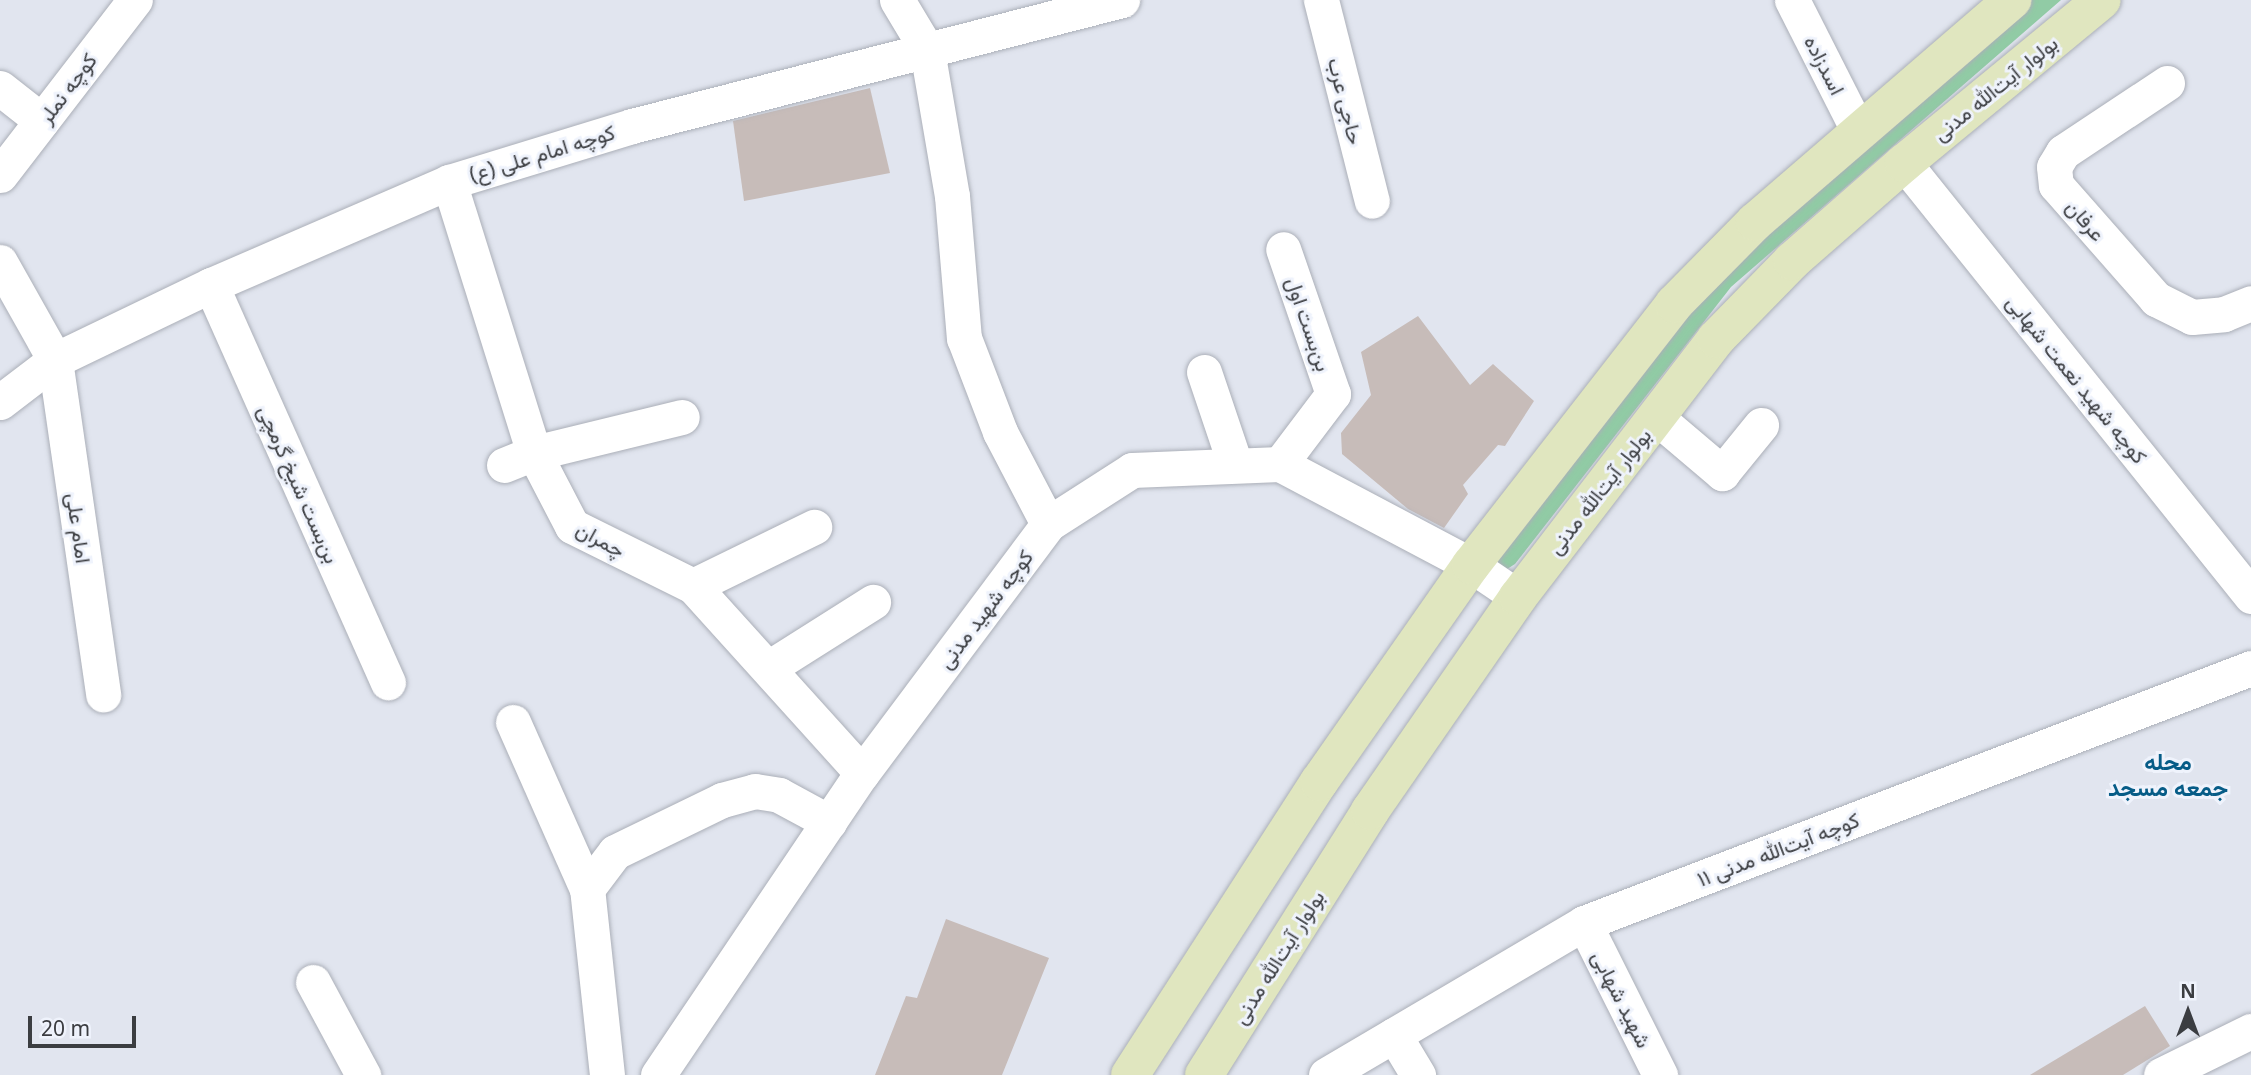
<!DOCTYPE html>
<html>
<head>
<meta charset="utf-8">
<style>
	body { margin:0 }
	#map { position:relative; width:2251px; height:1075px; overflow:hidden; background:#e1e5ef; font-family:"Noto Sans",Vazirmatn,sans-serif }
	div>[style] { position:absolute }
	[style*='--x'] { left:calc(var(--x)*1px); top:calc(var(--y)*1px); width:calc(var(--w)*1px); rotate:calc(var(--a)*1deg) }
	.green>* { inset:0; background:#91cba5 }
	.building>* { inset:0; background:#c7bcb9 }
	.roads { filter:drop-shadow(0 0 2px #abafb8) drop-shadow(0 0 2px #abafb8) }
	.street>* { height:35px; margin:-17.5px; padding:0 17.5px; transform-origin:17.5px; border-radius:17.5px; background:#fff }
	.secondary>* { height:38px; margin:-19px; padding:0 19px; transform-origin:19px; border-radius:19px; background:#e0e6bf }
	span { translate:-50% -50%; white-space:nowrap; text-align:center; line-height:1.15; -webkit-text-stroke:6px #eff3fc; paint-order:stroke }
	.street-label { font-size:21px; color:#3b3d41 }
	.neighbourhood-label { font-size:23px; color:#065c87; font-weight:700 }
	.north { position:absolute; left:2153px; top:977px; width:70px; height:70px; -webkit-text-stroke:5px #eff3fc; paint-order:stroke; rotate:0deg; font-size:19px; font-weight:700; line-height:28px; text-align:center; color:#3b3d41 }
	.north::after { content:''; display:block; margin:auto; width:24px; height:32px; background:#3b3d41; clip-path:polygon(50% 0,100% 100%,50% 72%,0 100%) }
	.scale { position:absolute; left:28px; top:1016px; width:108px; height:32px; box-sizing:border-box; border:4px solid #3b3d41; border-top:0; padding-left:9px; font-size:21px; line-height:24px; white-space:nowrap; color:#3b3d41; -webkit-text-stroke:5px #eff3fc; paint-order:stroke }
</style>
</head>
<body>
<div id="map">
	<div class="green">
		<i style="clip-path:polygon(2032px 0,2061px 0,1731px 287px,1515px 564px,1504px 571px,1495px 566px,1498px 553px,1717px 277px)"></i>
	</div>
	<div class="building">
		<i style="clip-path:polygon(870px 88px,890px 173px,744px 201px,733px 121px)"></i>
		<i style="clip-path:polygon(1418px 316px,1470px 385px,1493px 364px,1534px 401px,1505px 446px,1498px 445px,1463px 485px,1468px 494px,1444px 528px,1408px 509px,1342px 454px,1341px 433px,1371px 395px,1361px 352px)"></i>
		<i style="clip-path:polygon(946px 919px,1049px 958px,1002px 1075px,875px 1075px,906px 996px,917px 998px)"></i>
		<i style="clip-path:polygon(2145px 1006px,2170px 1046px,2123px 1075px,2030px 1075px)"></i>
	</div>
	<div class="roads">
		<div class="street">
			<i style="--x:897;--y:0;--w:58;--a:59"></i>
			<i style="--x:927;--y:50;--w:148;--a:80.3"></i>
			<i style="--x:952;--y:196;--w:143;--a:85.2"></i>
			<i style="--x:964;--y:338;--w:101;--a:69"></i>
			<i style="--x:1000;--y:432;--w:104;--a:62.4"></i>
			<i style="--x:1321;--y:0;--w:207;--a:75.8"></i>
			<i style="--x:1792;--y:0;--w:146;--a:63.1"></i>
			<i style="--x:2167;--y:83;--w:125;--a:146.4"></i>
			<i style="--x:2063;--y:152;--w:17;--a:121"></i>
			<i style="--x:2054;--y:167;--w:18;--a:84"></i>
			<i style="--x:2056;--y:185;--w:152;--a:48.7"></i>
			<i style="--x:2156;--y:299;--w:40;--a:26.6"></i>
			<i style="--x:2192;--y:317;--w:32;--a:-5"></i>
			<i style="--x:2224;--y:314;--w:29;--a:-22"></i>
			<i style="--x:0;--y:88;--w:53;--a:38.2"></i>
			<i style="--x:1904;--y:163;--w:555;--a:51.29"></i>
			<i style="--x:0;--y:175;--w:221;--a:-52.4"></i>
			<i style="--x:449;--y:182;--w:284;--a:72.6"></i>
			<i style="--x:534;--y:453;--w:82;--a:62.5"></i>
			<i style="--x:572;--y:526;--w:135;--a:26.4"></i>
			<i style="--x:693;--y:586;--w:252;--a:47.9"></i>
			<i style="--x:0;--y:262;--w:112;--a:60.7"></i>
			<i style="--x:55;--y:360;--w:338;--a:81.8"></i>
			<i style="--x:211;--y:285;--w:435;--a:66"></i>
			<i style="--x:1204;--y:372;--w:97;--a:71.4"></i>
			<i style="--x:0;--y:402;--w:69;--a:-37.4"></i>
			<i style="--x:55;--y:360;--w:173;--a:-25.7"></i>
			<i style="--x:211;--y:285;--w:259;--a:-23.4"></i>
			<i style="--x:449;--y:182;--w:191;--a:-17"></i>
			<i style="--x:632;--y:126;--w:506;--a:-14.42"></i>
			<i style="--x:1656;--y:417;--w:87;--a:40.3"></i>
			<i style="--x:1722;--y:473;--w:62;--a:-50.9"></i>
			<i style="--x:1280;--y:464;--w:88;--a:-52.9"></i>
			<i style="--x:1333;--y:394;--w:153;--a:-109"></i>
			<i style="--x:504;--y:465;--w:32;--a:-22"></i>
			<i style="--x:534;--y:453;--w:152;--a:-13.7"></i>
			<i style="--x:693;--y:586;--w:135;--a:-26"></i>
			<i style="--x:770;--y:667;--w:122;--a:-32.3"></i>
			<i style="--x:513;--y:722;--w:183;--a:66.1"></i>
			<i style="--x:1584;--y:923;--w:170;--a:63.4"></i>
			<i style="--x:313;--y:982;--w:106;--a:61.7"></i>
			<i style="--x:1394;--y:1035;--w:47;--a:59"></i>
			<i style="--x:607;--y:1075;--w:187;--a:-96.1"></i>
			<i style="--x:587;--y:889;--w:46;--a:-52.9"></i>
			<i style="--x:615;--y:852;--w:119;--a:-25.9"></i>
			<i style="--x:722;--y:800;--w:34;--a:-15"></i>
			<i style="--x:755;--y:791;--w:24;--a:9"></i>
			<i style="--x:779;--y:795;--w:57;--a:28.4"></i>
			<i style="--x:658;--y:1075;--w:364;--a:-56"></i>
			<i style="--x:862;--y:773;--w:311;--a:-53.2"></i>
			<i style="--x:1048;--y:524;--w:100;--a:-32.7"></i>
			<i style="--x:1132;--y:470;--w:148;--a:-2.3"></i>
			<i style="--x:1280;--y:464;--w:216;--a:27.9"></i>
			<i style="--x:1471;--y:565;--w:57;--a:34.2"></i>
			<i style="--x:1326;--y:1075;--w:299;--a:-30.5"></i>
			<i style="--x:1584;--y:923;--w:714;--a:-20.92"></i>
			<i style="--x:2161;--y:1075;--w:100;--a:-26.1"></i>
		</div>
		<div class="secondary">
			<i style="--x:1130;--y:1075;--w:349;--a:-57.2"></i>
			<i style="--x:1319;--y:782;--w:265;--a:-55"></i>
			<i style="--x:1471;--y:565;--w:331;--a:-52.1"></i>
			<i style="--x:1674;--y:304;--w:115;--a:-45.4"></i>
			<i style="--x:1755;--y:222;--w:340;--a:-40.8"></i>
			<i style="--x:1204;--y:1075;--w:312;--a:-57.8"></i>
			<i style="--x:1370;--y:811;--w:260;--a:-55.3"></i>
			<i style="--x:1518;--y:597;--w:325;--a:-52.5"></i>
			<i style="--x:1716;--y:339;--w:109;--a:-45.7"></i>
			<i style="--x:1792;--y:261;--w:149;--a:-41.2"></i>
			<i style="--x:1904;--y:163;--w:256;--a:-39.5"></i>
		</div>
	</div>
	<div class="street-label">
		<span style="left:1825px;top:65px;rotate:63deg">اسدزاده</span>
		<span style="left:67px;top:88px;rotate:-53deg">کوچه نملر</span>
		<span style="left:1995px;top:88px;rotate:-39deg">بولوار آیت‌الله مدنی</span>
		<span style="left:1346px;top:101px;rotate:76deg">حاجی عرب</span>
		<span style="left:542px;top:153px;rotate:-17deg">کوچه امام علی (ع)</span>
		<span style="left:2086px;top:220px;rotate:49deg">عرفان</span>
		<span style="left:1309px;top:324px;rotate:71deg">بن‌بست اول</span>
		<span style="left:2077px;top:379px;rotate:51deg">کوچه شهید نعمت شهابی</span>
		<span style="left:299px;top:484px;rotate:66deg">بن‌بست شیخ گرمچی</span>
		<span style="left:1599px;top:491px;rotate:-52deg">بولوار آیت‌الله مدنی</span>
		<span style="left:79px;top:528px;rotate:82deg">امام علی</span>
		<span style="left:601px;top:539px;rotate:29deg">چمران</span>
		<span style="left:985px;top:609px;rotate:-53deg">کوچه شهید مدنی</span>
		<span style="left:1778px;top:849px;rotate:-21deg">کوچه آیت‌الله مدنی ۱۱</span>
		<span style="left:1278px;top:957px;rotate:-58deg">بولوار آیت‌الله مدنی</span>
		<span style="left:1622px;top:999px;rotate:63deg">شهید شهابی</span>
	</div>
	<div class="neighbourhood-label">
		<span style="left:2168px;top:774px">محله<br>جمعه مسجد</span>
	</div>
	<div class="north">N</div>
	<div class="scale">20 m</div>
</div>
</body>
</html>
